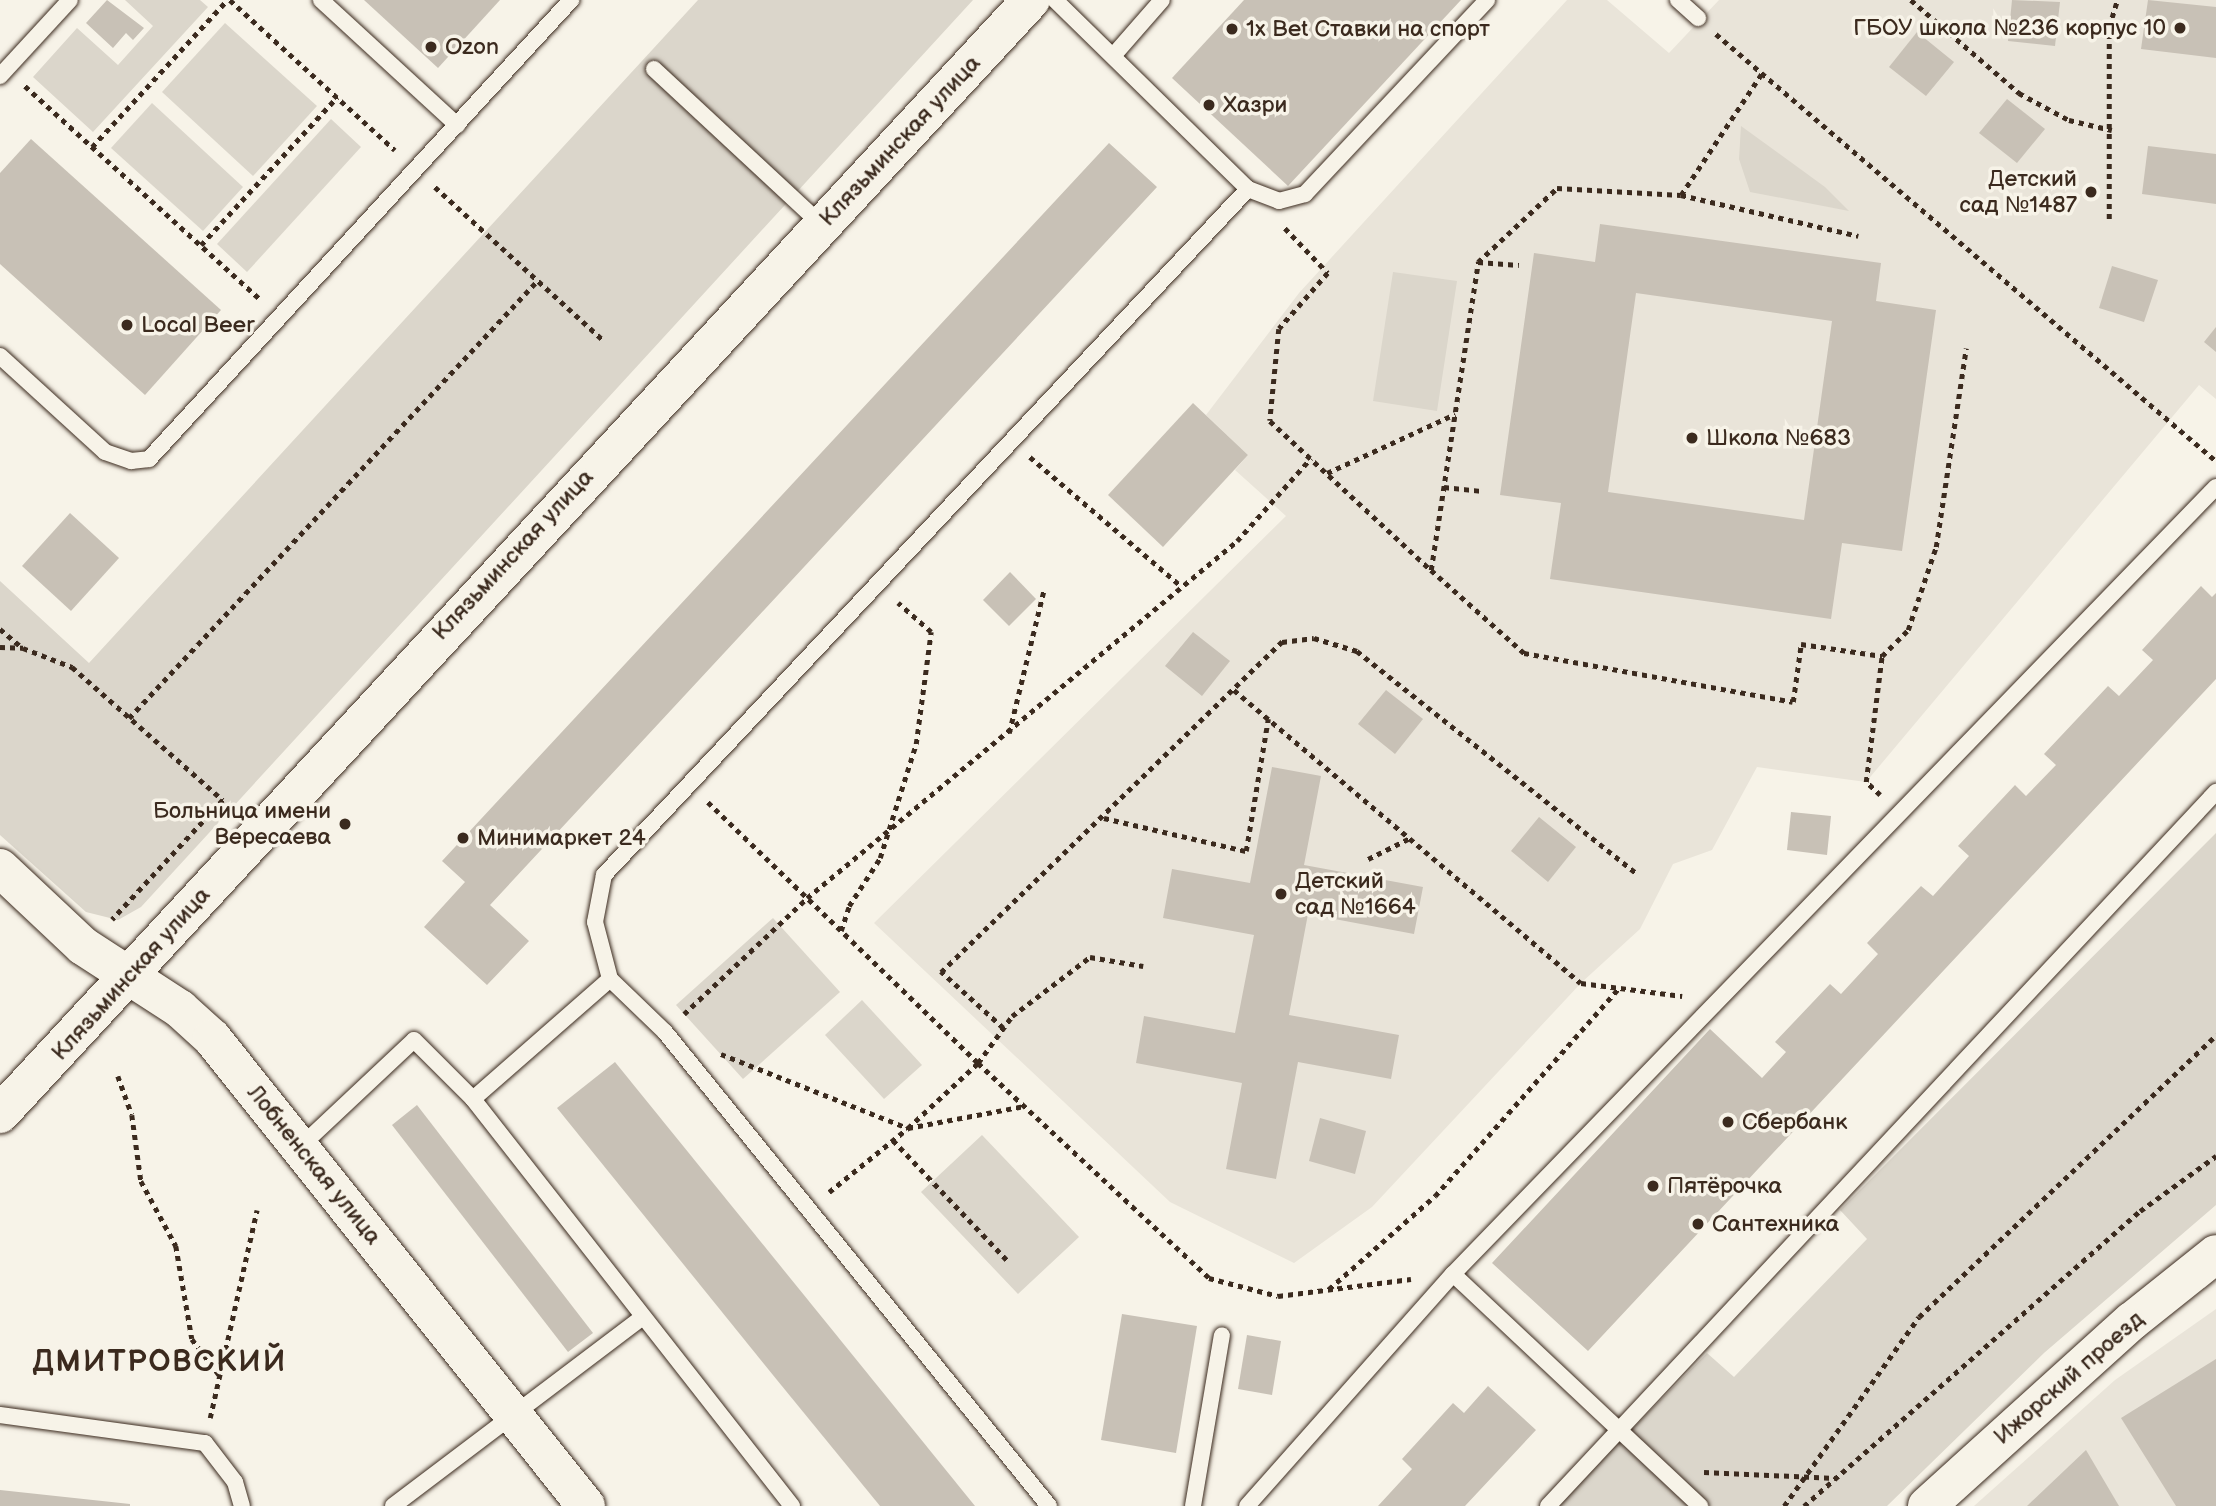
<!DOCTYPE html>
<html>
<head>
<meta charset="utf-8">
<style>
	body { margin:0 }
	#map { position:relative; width:2216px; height:1506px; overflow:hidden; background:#f7f3e8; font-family:"Balsamiq Sans",sans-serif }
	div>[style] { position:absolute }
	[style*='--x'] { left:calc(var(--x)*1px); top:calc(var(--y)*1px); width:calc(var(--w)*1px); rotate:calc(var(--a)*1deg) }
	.built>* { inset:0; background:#e9e4d9 }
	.green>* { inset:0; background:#dbd6cb }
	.building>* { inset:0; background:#c8c1b6 }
	.path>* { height:4.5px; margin-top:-2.25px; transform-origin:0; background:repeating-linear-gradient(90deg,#3b2a1e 0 5px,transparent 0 10px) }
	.roads { filter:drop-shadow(0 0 2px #3b2a1e) drop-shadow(0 0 2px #3b2a1e) }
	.lane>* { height:16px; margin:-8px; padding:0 8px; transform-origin:8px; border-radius:8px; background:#f7f3e8 }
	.secondary>* { height:38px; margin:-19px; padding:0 19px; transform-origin:19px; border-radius:19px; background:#f7f3e8 }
	.dots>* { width:19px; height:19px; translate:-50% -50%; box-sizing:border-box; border:4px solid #f7f3e8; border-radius:50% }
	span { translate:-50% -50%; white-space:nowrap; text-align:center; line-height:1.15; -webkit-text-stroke:7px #f7f3e8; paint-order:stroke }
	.poi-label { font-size:23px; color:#3b2a1e }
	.right { translate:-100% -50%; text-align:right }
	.left { translate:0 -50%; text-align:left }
	.street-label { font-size:23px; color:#3b2a1e }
	.district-label { font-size:30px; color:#3b2a1e; font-weight:700; letter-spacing:2px }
</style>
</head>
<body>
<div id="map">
	<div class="built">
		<i style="clip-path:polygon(1567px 0,1607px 0,1669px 53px,1719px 0,2216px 0,2216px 399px,2199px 385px,1866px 782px,1757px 767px,1712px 850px,1673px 864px,1640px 929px,1581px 983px,1372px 1207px,1294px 1263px,1170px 1202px,874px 923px,1286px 516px,1235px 470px,1248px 455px,1206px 415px,1299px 293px)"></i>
		<i style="clip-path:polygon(2216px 1309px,2216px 1506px,1974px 1506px,2115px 1380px)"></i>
	</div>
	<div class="green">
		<i style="clip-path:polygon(125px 0,200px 0,208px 7px,93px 132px,33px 77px,77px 28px,118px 65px,153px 26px)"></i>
		<i style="clip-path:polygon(698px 0,973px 0,141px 907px,118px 920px,86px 912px,0 835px,0 581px,89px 663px)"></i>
		<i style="clip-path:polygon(225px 23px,317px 106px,253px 176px,162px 92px)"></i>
		<i style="clip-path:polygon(152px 103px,243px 187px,203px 231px,111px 148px)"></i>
		<i style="clip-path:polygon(331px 119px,361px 147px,247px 272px,217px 244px)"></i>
		<i style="clip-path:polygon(1741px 126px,1825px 187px,1849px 211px,1750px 192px,1739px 159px)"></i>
		<i style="clip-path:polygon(1393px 272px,1457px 281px,1437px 411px,1373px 401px)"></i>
		<i style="clip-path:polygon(2216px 833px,2216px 1205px,2044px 1353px,1887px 1506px,1556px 1506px,1707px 1353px,1734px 1377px,1867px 1239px,1840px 1210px)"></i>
		<i style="clip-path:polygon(773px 918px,840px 992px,743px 1079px,676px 1005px)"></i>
		<i style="clip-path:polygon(862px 1000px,922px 1065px,884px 1099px,825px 1035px)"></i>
		<i style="clip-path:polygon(982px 1135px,1079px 1237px,1018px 1294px,921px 1192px)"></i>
	</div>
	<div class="building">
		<i style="clip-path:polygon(107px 0,144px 28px,133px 40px,126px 33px,113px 48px,86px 23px)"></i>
		<i style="clip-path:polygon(364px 0,500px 0,438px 68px)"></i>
		<i style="clip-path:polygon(1244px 0,1461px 0,1288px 186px,1172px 78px)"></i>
		<i style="clip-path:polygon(2012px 0,2060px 2px,2055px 46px,2008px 41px)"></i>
		<i style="clip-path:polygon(2148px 0,2216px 7px,2216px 58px,2141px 49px)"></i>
		<i style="clip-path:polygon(1917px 32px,1954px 62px,1926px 96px,1889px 67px)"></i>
		<i style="clip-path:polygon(2007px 99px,2045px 129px,2017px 163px,1979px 133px)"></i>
		<i style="clip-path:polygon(31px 139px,221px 310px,145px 395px,0 264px,0 173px)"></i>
		<i style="clip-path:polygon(1109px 143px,1157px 187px,490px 905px,529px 941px,487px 985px,424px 927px,465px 882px,442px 861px)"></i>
		<i style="clip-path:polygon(2148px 146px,2216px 154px,2216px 204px,2142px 194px)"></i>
		<i style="clip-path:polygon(evenodd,1600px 224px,1881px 263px,1876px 301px,1936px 310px,1902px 551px,1842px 543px,1831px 619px,1550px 579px,1561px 503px,1500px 495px,1534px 253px,1595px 262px,1600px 224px,1636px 293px,1832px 321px,1804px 520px,1608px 492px,1636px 293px)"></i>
		<i style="clip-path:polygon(2112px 266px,2158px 280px,2144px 322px,2099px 308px)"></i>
		<i style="clip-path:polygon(2216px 327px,2216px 352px,2204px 342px)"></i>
		<i style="clip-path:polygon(1193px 403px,1248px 455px,1163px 547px,1108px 495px)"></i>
		<i style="clip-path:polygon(70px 513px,119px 558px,71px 611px,22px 566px)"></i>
		<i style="clip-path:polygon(1010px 572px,1036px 599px,1009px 626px,983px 600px)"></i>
		<i style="clip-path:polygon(2201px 586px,2212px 597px,2216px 593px,2216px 679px,1588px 1351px,1492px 1263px,1710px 1029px,1762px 1078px,1786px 1052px,1775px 1042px,1830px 984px,1841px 994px,1878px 954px,1867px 943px,1921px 886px,1933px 896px,1969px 856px,1958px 846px,2015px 785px,2026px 796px,2056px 765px,2044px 754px,2108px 686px,2119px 696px,2153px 660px,2142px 650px)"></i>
		<i style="clip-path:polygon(1193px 632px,1230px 661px,1202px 696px,1165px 666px)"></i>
		<i style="clip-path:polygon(1386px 690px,1423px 719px,1395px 754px,1358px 724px)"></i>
		<i style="clip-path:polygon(1272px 767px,1321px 776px,1304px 865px,1423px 887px,1414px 934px,1308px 914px,1289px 1015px,1399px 1035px,1391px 1079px,1298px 1062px,1276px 1179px,1226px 1169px,1242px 1083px,1136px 1063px,1144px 1016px,1235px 1033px,1254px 935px,1163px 918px,1172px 869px,1250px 883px)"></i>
		<i style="clip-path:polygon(1791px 812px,1831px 816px,1827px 855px,1787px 850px)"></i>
		<i style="clip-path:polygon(1539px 817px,1576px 847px,1548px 882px,1511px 851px)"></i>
		<i style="clip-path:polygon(615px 1062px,975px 1506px,880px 1506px,777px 1380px,557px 1108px)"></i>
		<i style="clip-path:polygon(417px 1105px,593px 1333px,568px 1352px,392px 1125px)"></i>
		<i style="clip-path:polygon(1320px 1118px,1366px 1131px,1355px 1174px,1309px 1161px)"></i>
		<i style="clip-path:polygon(1122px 1314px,1197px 1326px,1176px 1453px,1101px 1440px)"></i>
		<i style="clip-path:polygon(1247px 1335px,1281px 1341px,1272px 1395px,1238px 1389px)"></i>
		<i style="clip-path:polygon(2216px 1359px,2216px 1506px,2176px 1506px,2121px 1418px)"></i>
		<i style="clip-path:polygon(1488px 1386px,1536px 1430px,1465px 1506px,1378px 1506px,1412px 1469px,1402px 1459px,1453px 1403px,1464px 1413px)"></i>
		<i style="clip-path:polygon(2086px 1450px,2119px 1506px,2027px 1506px)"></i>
		<i style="clip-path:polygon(0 1490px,130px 1504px,130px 1506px,0 1506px)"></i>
	</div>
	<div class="path">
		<i style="--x:230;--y:0;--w:223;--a:42.3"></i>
		<i style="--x:1911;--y:0;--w:143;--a:40.7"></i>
		<i style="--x:2019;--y:93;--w:57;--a:28.4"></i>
		<i style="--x:2069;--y:120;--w:44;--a:13.1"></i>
		<i style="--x:1716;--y:34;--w:656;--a:40.49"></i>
		<i style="--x:25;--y:86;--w:317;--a:42.2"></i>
		<i style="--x:92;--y:147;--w:200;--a:-47.4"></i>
		<i style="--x:435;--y:187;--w:229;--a:42.3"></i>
		<i style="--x:1681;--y:195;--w:182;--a:13"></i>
		<i style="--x:2109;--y:219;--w:192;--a:-90"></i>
		<i style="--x:2109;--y:27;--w:28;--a:-73"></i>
		<i style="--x:1285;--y:228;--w:62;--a:46.3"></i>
		<i style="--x:1328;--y:273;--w:74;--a:131.2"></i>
		<i style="--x:1279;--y:329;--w:92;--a:95.6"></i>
		<i style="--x:1270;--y:421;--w:219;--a:42.8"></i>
		<i style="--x:1431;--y:570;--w:312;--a:-81.3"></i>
		<i style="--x:1478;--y:262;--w:108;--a:-43.1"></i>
		<i style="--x:1557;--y:188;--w:124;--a:3.2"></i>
		<i style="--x:1681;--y:195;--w:146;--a:-56.4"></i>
		<i style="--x:201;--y:245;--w:201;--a:-47.4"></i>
		<i style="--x:1478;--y:262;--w:41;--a:4.2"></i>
		<i style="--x:1030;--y:457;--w:199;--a:40.5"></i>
		<i style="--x:1327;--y:473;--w:141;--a:-24.7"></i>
		<i style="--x:1444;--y:487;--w:37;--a:6"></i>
		<i style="--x:1431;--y:570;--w:125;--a:41.7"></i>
		<i style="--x:1524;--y:653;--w:273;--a:10.3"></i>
		<i style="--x:1793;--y:702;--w:59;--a:-82.1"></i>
		<i style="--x:1801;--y:644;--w:82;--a:8.4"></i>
		<i style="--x:1882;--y:656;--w:37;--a:-45"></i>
		<i style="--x:1908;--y:630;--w:88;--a:-71.4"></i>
		<i style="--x:1936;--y:547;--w:201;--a:-81.4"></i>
		<i style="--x:0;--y:629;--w:30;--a:40"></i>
		<i style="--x:0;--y:647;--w:23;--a:2"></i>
		<i style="--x:23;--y:648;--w:53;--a:21.2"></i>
		<i style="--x:72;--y:667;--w:201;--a:41.4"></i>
		<i style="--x:223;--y:800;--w:163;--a:132.8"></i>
		<i style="--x:1234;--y:690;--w:454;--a:40.2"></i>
		<i style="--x:1581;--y:983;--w:102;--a:7.3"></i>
		<i style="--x:129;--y:718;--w:599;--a:-46.96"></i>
		<i style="--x:1009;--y:733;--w:148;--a:-76.3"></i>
		<i style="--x:1880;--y:795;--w:19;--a:-137"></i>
		<i style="--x:1866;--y:782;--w:127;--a:-82.8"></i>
		<i style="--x:708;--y:802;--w:376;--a:44"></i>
		<i style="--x:978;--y:1063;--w:58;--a:-54.1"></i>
		<i style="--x:1012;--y:1016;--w:98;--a:-37.1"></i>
		<i style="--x:1090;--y:957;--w:54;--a:9.6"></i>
		<i style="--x:1104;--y:818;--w:146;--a:13.1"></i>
		<i style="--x:1246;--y:851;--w:134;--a:-80.5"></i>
		<i style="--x:1368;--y:859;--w:47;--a:-26.6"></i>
		<i style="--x:841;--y:931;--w:26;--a:-72"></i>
		<i style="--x:849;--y:906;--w:57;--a:-57.1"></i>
		<i style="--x:880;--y:858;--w:120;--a:-72.5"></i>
		<i style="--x:916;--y:744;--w:113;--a:-82.4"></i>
		<i style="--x:931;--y:632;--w:44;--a:-138.7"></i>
		<i style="--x:684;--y:1014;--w:169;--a:-43.3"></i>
		<i style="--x:807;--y:898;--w:559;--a:-39.7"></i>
		<i style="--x:1237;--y:541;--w:111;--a:-48.3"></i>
		<i style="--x:1003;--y:1028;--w:84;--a:-137.9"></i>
		<i style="--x:941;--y:972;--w:475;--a:-44.1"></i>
		<i style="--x:1282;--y:642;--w:32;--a:-7"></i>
		<i style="--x:1314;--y:638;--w:45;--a:16.8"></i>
		<i style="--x:1357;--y:651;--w:358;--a:38.5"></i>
		<i style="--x:721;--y:1054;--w:201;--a:21.6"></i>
		<i style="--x:908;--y:1128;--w:96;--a:-42.9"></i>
		<i style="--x:978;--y:1063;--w:316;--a:42.9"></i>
		<i style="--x:1209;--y:1278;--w:71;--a:14.6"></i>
		<i style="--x:1278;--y:1296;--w:134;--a:-7.3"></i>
		<i style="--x:118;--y:1076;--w:41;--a:70.3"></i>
		<i style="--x:132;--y:1115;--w:67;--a:82.2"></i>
		<i style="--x:141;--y:1181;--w:74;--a:61.7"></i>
		<i style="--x:176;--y:1246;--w:94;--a:80.2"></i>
		<i style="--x:192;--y:1339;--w:46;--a:52.9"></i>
		<i style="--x:893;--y:1140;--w:166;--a:46.5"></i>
		<i style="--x:829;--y:1192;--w:102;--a:-39"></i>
		<i style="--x:908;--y:1128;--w:118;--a:-10.7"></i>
		<i style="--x:1329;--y:1289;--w:141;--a:-41.3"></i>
		<i style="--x:1435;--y:1196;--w:278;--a:-48.5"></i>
		<i style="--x:210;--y:1418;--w:213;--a:-77.3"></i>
		<i style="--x:1704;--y:1472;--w:131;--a:2.6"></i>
		<i style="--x:1784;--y:1506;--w:232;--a:-54.5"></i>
		<i style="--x:1919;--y:1317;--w:410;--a:-43.5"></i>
		<i style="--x:1804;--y:1506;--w:447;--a:-41.3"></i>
		<i style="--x:2140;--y:1211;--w:94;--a:-35.9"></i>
	</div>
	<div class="roads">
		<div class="lane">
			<i style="--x:321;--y:0;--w:185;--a:42.6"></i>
			<i style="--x:1055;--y:0;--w:270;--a:44.4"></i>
			<i style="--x:1678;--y:0;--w:27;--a:42"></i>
			<i style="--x:1113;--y:56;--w:74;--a:-48.8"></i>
			<i style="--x:654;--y:69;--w:229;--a:42.9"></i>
			<i style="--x:0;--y:76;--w:103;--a:-47.4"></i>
			<i style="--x:0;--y:356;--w:142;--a:42.4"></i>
			<i style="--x:105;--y:452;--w:28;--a:19"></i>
			<i style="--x:131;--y:461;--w:18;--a:-6"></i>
			<i style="--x:149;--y:459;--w:624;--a:-47.4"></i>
			<i style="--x:610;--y:979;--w:59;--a:-104.7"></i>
			<i style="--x:595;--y:922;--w:48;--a:-79.2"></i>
			<i style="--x:604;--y:875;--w:941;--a:-46.81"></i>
			<i style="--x:1248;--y:189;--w:33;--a:21"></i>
			<i style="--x:1279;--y:201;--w:27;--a:-15"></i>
			<i style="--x:1305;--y:194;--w:266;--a:-46.8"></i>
			<i style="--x:300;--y:1147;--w:156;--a:-43.2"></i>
			<i style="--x:414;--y:1040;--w:83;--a:45"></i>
			<i style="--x:1453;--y:1274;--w:339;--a:43.2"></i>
			<i style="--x:0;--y:1415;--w:207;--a:7.8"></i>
			<i style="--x:205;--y:1443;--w:49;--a:52.4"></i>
			<i style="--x:235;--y:1482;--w:25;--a:74"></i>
			<i style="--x:393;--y:1506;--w:313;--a:-37.1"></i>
			<i style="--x:792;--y:1506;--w:517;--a:-128.09"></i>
			<i style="--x:473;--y:1099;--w:182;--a:-41.2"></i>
			<i style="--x:610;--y:979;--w:76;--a:43.9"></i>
			<i style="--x:665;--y:1032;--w:610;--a:50.99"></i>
			<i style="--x:1193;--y:1506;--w:173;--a:-80.4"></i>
			<i style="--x:1247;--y:1506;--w:310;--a:-48.4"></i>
			<i style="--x:1453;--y:1274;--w:1096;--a:-45.89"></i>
			<i style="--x:1548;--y:1506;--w:978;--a:-46.91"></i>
		</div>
		<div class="secondary">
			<i style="--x:0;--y:868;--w:114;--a:43.2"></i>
			<i style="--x:83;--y:946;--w:116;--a:33"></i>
			<i style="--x:180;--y:1009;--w:43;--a:42.2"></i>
			<i style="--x:212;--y:1038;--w:599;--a:51.37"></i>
			<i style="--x:0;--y:1114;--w:1518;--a:-47.22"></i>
			<i style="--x:1927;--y:1506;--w:276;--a:-42.1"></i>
			<i style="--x:2132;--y:1321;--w:107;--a:-38.6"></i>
		</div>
	</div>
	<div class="dots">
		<i style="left:2180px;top:28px;background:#3b2a1e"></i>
		<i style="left:1232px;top:29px;background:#3b2a1e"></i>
		<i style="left:431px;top:47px;background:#3b2a1e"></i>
		<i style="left:1209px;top:105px;background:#3b2a1e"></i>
		<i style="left:2091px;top:192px;background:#3b2a1e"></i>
		<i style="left:127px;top:325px;background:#3b2a1e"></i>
		<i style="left:1692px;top:438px;background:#3b2a1e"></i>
		<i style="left:345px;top:824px;background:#3b2a1e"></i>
		<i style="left:463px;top:838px;background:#3b2a1e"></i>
		<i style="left:1281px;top:894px;background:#3b2a1e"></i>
		<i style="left:1728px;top:1122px;background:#3b2a1e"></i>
		<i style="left:1653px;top:1186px;background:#3b2a1e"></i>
		<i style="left:1698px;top:1224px;background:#3b2a1e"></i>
	</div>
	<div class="poi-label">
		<span class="right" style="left:2166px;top:28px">ГБОУ школа №236 корпус 10</span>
		<span class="left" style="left:1246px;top:29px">1x Bet Ставки на спорт</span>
		<span class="left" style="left:445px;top:47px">Ozon</span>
		<span class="left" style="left:1223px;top:105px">Хазри</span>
		<span class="right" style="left:2077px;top:192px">Детский<br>сад №1487</span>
		<span class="left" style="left:141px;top:325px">Local Beer</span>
		<span class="left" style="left:1706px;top:438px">Школа №683</span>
		<span class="right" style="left:331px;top:824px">Больница имени<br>Вересаева</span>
		<span class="left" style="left:477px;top:838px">Минимаркет 24</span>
		<span class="left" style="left:1295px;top:894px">Детский<br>сад №1664</span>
		<span class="left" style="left:1742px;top:1122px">Сбербанк</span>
		<span class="left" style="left:1667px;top:1186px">Пятёрочка</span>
		<span class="left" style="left:1712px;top:1224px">Сантехника</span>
	</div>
	<div class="street-label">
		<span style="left:900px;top:141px;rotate:-47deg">Клязьминская улица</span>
		<span style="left:513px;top:555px;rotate:-47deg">Клязьминская улица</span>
		<span style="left:131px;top:974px;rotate:-48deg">Клязьминская улица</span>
		<span style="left:314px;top:1165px;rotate:51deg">Лобненская улица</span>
		<span style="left:2069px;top:1378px;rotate:-41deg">Ижорский проезд</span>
	</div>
	<div class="district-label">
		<span style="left:160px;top:1362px">ДМИТРОВСКИЙ</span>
	</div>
</div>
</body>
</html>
